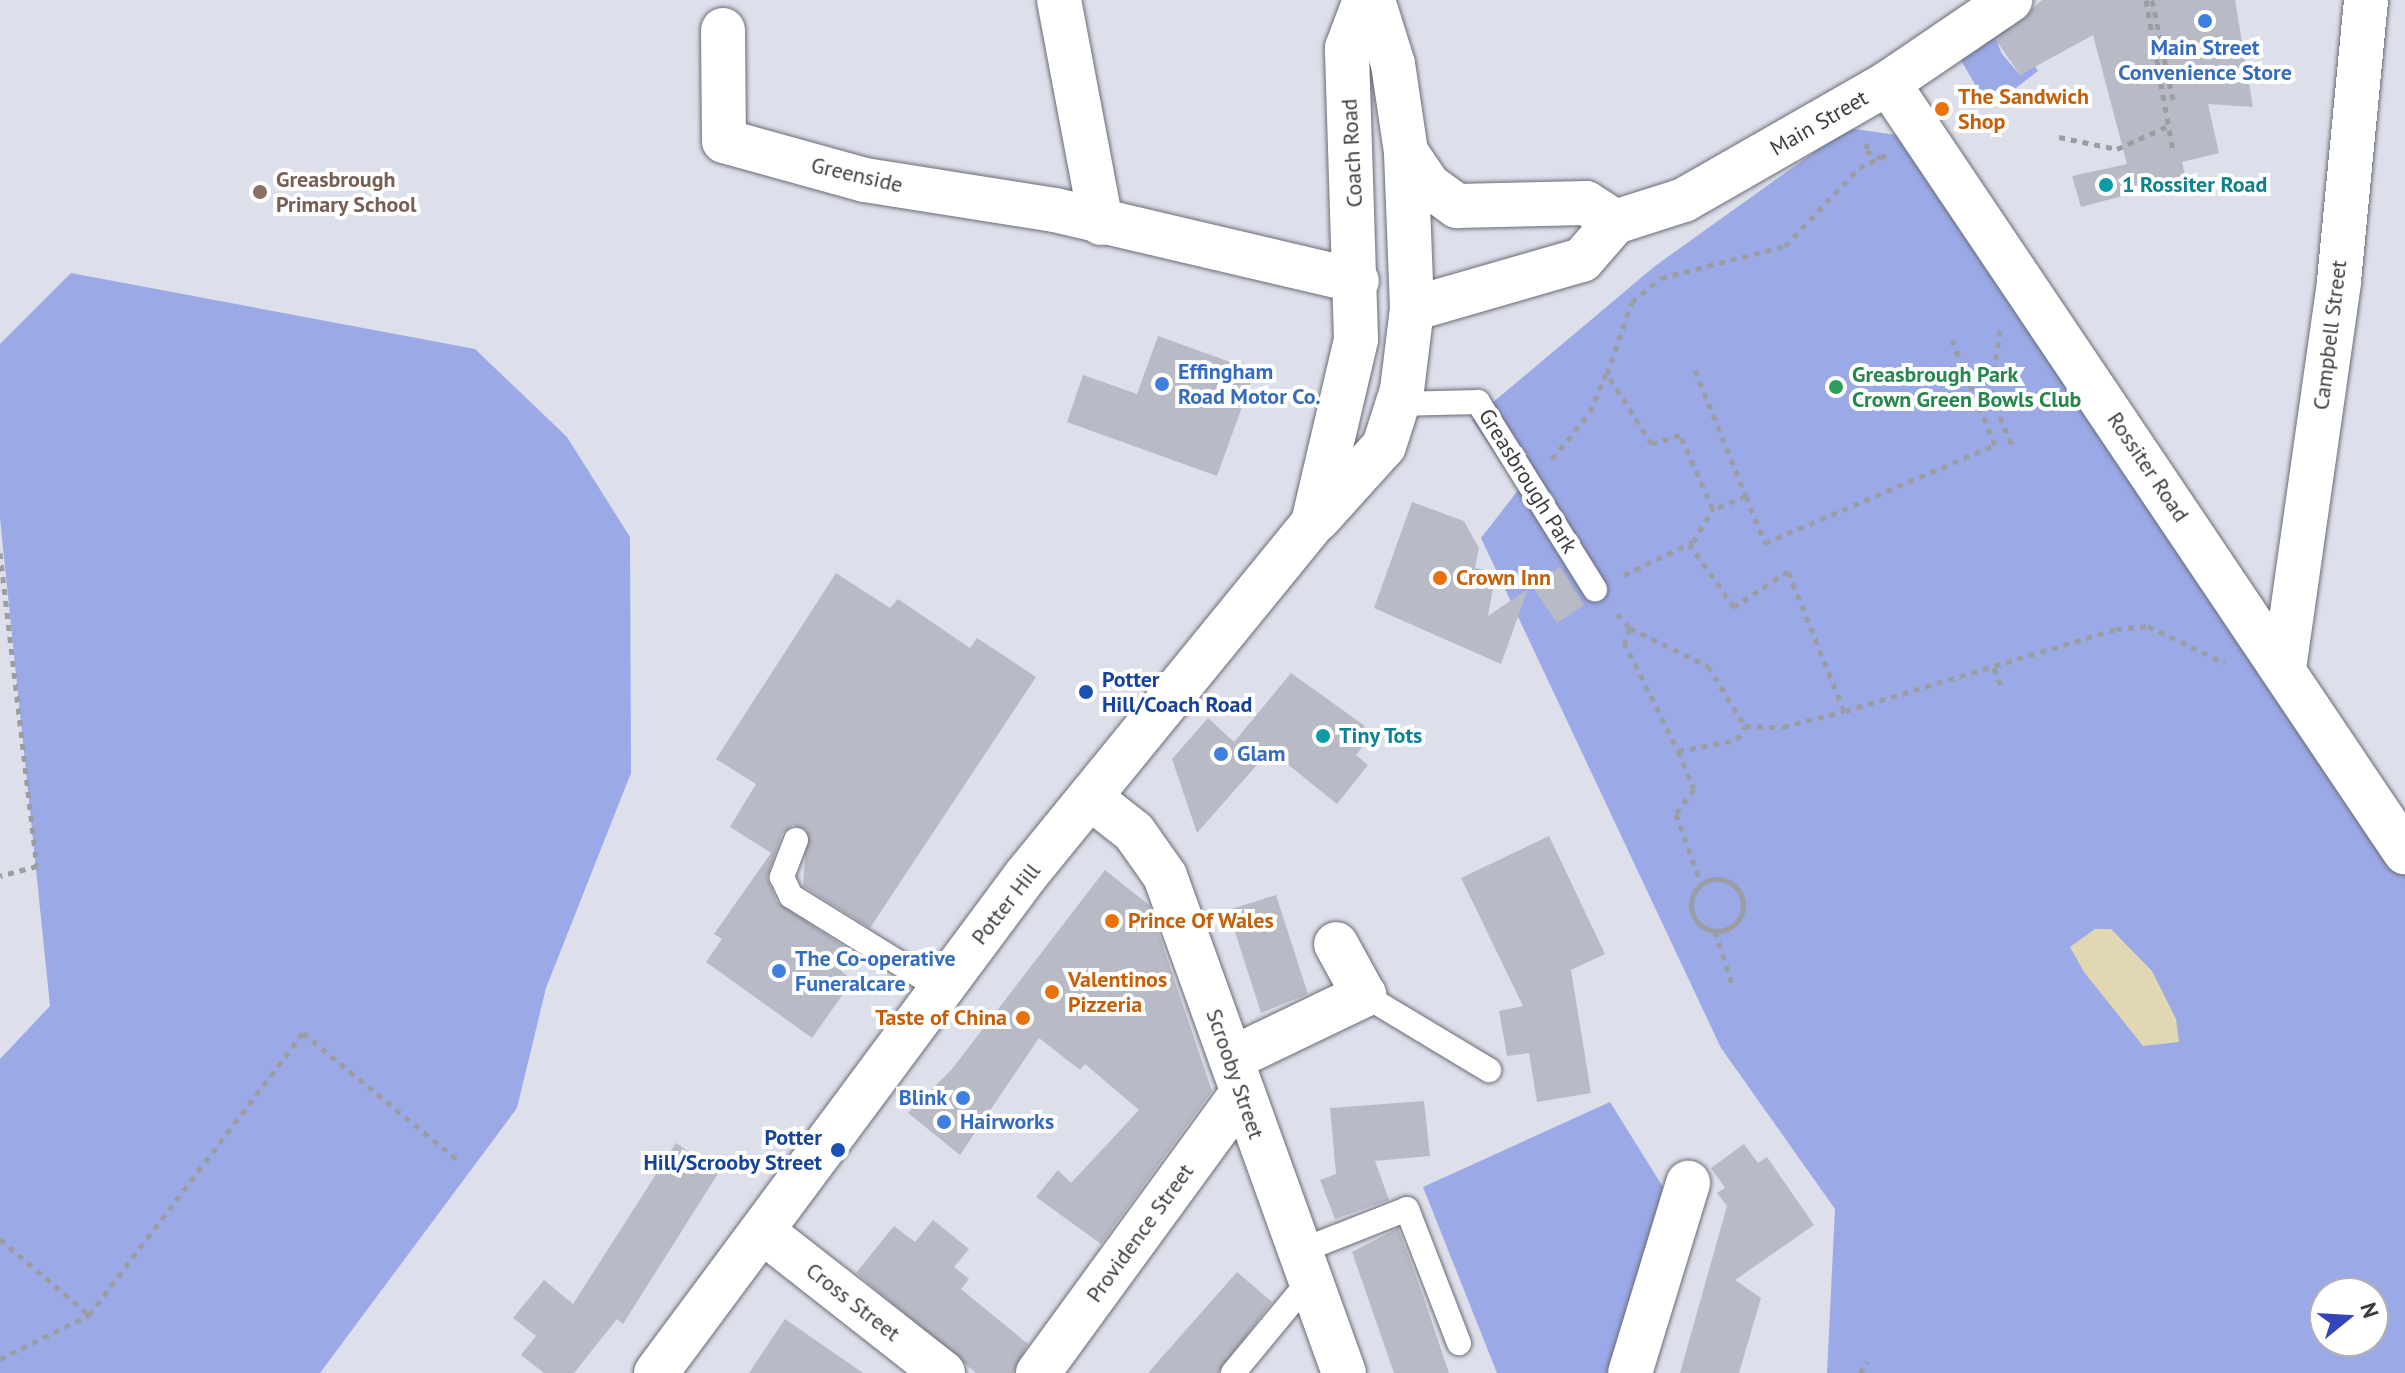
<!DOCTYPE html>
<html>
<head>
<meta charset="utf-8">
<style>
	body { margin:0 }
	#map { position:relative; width:2405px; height:1373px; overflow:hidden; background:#dde0eb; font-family:"PT Sans",sans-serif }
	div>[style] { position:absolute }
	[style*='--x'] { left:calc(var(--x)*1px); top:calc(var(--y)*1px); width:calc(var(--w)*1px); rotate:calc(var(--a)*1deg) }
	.green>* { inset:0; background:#9ba9e7 }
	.sand>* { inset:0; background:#e1d7b2 }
	.building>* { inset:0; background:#b8bbc6 }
	.path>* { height:5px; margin-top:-2.5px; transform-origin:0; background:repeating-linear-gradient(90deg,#9b9da5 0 6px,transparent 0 12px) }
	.path>.ring { margin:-2.5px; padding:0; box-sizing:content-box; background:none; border:5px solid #9b9da5; border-radius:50% }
	.roads { filter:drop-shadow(0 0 2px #696c76) drop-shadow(0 0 2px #696c76) }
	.lane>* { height:24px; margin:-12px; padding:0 12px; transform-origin:12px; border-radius:12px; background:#fff }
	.street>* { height:44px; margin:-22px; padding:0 22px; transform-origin:22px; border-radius:22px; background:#fff }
	.secondary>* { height:44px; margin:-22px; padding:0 22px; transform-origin:22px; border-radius:22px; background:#fff }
	.dots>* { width:22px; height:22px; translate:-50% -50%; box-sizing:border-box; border:4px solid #fff; border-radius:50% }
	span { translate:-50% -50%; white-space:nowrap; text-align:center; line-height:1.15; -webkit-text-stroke:8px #fff; paint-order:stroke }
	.shop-label { font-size:22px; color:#366cbe; font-weight:700 }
	.left { translate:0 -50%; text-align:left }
	.right { translate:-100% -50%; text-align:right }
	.food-label { font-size:22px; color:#c56008; font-weight:700 }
	.street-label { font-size:22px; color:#3b3c41 }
	.education-label { font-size:22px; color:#785e54; font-weight:700 }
	.culture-label { font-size:22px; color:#0d838f; font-weight:700 }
	.leisure-label { font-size:22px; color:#27864d; font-weight:700 }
	.transit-label { font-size:22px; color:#164399; font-weight:700 }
	.north { position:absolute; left:2309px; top:1277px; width:80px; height:80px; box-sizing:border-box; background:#fff; border:2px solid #b1b1b3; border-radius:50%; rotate:72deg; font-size:22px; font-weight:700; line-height:32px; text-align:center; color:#3b3c41 }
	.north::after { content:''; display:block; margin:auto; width:28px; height:36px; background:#3246b7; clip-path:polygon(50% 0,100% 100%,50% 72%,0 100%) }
</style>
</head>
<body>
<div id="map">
	<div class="green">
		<i style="clip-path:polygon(2006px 24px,2010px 30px,1996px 39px,2002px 54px,2020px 75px,2035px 66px,2038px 71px,2012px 91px,2006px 84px,1983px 98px,1959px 57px)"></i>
		<i style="clip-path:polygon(evenodd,1848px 128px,1911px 137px,2405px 866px,2405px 1373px,1827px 1373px,1835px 1209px,1721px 1048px,1481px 538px,1519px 489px,1472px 420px,1655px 266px,1848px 128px,2325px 1293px,2373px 1293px,2373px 1341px,2325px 1341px,2325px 1293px)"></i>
		<i style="clip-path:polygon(71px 273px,475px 349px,567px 437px,630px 537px,631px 773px,546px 988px,517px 1108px,320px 1373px,0 1373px,0 1059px,50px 1006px,0 518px,0 344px)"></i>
		<i style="clip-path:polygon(1610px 1102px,1663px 1187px,1609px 1373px,1497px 1373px,1423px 1187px)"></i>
	</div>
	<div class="sand">
		<i style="clip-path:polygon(2095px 929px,2111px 929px,2152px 971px,2176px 1019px,2179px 1042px,2143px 1046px,2084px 972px,2070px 947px)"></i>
	</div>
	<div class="building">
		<i style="clip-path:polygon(2042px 0,2235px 0,2253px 107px,2208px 104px,2219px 153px,2182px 162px,2186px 179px,2081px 207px,2072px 176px,2127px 164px,2093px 35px,2020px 75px,1996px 40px)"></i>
		<i style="clip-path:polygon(1158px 336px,1255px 371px,1217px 476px,1067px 422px,1083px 375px,1137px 394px)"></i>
		<i style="clip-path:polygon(1412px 502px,1464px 521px,1479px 548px,1475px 568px,1496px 572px,1488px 616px,1528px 589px,1501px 664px,1374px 608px)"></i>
		<i style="clip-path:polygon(1560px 567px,1584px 605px,1557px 623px,1532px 586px)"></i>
		<i style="clip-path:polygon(836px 573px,890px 608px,898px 599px,970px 648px,977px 638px,1036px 677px,870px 928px,803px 886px,807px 830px,793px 825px,782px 834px,767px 877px,777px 902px,854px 953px,841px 971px,853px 980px,812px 1038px,706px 962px,722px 939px,714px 934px,771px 853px,730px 827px,756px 784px,716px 759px)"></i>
		<i style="clip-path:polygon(1291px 673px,1365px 726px,1359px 733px,1368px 740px,1356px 755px,1368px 765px,1337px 804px,1270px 750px,1197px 833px,1172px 759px,1208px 718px,1234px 742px)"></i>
		<i style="clip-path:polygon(1549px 836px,1605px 954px,1571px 970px,1591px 1093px,1537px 1102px,1529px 1053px,1507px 1056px,1499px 1011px,1523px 1006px,1461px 878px)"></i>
		<i style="clip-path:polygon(1105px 870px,1149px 905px,1212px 1091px,1101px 1244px,1036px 1197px,1058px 1170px,1071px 1183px,1139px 1110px,1085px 1064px,1080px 1070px,1039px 1038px,960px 1155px,908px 1113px,952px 1069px)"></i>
		<i style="clip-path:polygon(1276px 895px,1308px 994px,1261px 1013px,1228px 910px)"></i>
		<i style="clip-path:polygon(1424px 1101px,1430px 1156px,1375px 1161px,1389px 1200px,1335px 1219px,1320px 1180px,1336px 1174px,1330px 1108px)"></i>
		<i style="clip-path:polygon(676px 1143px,719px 1172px,623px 1324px,617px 1319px,574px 1373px,544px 1373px,521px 1355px,536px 1336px,513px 1318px,544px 1280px,573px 1304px)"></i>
		<i style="clip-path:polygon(1744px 1144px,1758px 1163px,1767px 1157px,1814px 1225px,1735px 1280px,1761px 1298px,1739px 1373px,1680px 1373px,1727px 1206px,1717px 1193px,1725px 1188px,1711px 1168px)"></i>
		<i style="clip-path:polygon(933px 1220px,969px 1249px,954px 1267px,969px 1279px,961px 1289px,1028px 1344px,1013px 1373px,976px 1373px,856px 1273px,894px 1226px,915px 1242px)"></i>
		<i style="clip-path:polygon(1398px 1228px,1421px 1290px,1449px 1373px,1394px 1373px,1352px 1252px)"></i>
		<i style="clip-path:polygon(1237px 1272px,1272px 1302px,1218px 1373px,1148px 1373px)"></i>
		<i style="clip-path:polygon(785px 1319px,863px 1373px,749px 1373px)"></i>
	</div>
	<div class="path">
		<i style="--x:2146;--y:0;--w:153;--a:79.9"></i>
		<i style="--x:2152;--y:0;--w:106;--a:78.1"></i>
		<i style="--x:2059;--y:137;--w:59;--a:11.7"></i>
		<i style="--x:2117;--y:149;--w:56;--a:-24.3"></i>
		<i style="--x:1867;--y:143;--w:8;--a:97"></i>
		<i style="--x:1866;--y:151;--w:19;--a:25"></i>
		<i style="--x:2000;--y:330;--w:65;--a:98"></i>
		<i style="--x:1991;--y:394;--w:56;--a:68"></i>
		<i style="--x:1695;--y:370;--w:136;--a:68"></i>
		<i style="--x:1746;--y:496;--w:35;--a:158"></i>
		<i style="--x:1552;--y:459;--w:60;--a:-51"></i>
		<i style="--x:1590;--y:412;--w:41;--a:-67.2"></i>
		<i style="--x:1746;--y:496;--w:51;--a:68"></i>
		<i style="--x:1765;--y:543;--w:250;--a:-23.1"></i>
		<i style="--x:1995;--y:445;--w:113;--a:-112.3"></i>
		<i style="--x:0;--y:553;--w:315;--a:83.3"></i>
		<i style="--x:37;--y:866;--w:38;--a:165"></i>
		<i style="--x:1624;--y:575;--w:76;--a:-25.6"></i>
		<i style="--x:1693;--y:542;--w:39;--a:-59"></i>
		<i style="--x:1713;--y:509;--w:81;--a:-114"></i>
		<i style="--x:1680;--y:435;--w:29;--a:162"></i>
		<i style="--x:1652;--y:444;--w:83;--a:-122.7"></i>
		<i style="--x:1607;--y:374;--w:76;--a:-70.9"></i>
		<i style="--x:1632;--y:302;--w:38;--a:-40"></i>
		<i style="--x:1661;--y:278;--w:128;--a:-14.5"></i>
		<i style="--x:1785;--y:246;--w:108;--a:-46.5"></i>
		<i style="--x:1859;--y:168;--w:30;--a:-26"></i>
		<i style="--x:1617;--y:614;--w:19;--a:47"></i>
		<i style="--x:1630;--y:628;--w:87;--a:26"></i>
		<i style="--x:1708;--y:666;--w:70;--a:58.3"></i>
		<i style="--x:1745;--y:726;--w:38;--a:2"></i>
		<i style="--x:1783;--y:727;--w:63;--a:-14.7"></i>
		<i style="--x:1844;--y:711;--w:151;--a:-111.8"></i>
		<i style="--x:1788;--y:571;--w:65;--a:146.3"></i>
		<i style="--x:1734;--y:607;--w:77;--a:-125.5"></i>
		<i style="--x:1630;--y:628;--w:15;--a:113"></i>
		<i style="--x:1624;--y:642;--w:122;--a:63.6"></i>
		<i style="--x:1678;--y:751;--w:60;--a:-10.6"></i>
		<i style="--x:1737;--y:740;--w:16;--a:-60"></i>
		<i style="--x:1994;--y:668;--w:22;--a:69"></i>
		<i style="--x:1845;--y:711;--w:283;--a:-16.8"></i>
		<i style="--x:2116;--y:629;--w:32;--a:-5"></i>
		<i style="--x:2148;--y:626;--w:85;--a:25.7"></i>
		<i style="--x:1678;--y:751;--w:41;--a:67.2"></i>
		<i style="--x:1694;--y:789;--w:31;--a:126"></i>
		<i style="--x:1676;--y:814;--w:74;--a:70.3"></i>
		<i class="ring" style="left:1691px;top:879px;width:47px;height:47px"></i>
		<i style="--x:1715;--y:931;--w:56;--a:72.2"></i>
		<i style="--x:0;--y:1239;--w:117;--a:40.5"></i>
		<i style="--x:0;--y:1359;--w:99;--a:-26.3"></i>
		<i style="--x:89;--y:1315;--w:354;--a:-52.8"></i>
		<i style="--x:303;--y:1033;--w:202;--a:39.4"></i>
		<i style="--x:1860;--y:1373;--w:14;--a:-56"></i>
	</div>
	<div class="roads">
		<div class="lane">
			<i style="--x:1397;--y:404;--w:81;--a:-1.4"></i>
			<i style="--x:1478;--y:402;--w:221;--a:58"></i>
			<i style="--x:796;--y:840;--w:40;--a:111"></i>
			<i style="--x:782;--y:877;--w:21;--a:65"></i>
			<i style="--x:791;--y:896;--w:176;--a:31.8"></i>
			<i style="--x:1364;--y:995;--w:146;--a:31"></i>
			<i style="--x:1298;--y:1252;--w:117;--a:-21.5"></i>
			<i style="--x:1407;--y:1209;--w:144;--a:68.8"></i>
			<i style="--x:1233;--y:1373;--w:119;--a:-50.4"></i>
		</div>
		<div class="street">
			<i style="--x:1059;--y:0;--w:227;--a:79.3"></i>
			<i style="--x:723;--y:30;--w:111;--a:89.5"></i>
			<i style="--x:724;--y:141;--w:146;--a:15.5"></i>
			<i style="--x:865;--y:180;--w:192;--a:9"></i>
			<i style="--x:1055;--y:210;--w:310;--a:13.2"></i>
			<i style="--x:1888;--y:83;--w:927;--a:56.09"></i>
			<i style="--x:2284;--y:669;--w:392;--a:-81.9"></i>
			<i style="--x:2339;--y:281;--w:282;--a:-84.5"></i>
			<i style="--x:1092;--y:799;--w:53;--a:38.2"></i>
			<i style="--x:1134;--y:832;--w:54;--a:54.8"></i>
			<i style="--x:1165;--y:876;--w:528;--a:70.19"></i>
			<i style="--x:1231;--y:1059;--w:148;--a:-25.7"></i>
			<i style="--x:1364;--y:995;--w:58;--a:-118.8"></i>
			<i style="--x:762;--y:1231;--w:230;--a:38.1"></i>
			<i style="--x:1038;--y:1373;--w:346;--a:-53.9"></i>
			<i style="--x:1630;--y:1373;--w:199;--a:-73"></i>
		</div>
		<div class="secondary">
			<i style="--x:1406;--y:152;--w:40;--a:56"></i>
			<i style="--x:1428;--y:185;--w:36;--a:36"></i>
			<i style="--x:1457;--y:206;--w:129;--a:-1.3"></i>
			<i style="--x:1586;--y:203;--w:35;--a:33"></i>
			<i style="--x:1412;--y:309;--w:177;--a:-16.1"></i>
			<i style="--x:1582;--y:260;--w:50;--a:-49"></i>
			<i style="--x:1615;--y:222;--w:72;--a:-17.7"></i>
			<i style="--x:1684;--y:200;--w:235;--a:-29.8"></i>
			<i style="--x:1888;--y:83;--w:148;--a:-34.2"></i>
			<i style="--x:1318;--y:519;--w:98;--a:-47.9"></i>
			<i style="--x:1384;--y:446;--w:59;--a:-72.2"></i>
			<i style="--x:1402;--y:390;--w:82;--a:-83"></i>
			<i style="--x:1412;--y:309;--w:157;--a:-92.2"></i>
			<i style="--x:1406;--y:152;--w:89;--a:-98.4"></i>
			<i style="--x:1393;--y:64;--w:67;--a:-107.4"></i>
			<i style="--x:656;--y:1373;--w:620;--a:-53.39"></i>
			<i style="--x:1026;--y:875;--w:454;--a:-50.8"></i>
			<i style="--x:1313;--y:523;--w:189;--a:-76.8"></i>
			<i style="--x:1356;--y:339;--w:291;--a:-91.8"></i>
			<i style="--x:1347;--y:48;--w:51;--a:-69.4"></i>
		</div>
	</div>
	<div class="dots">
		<i style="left:2205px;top:21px;background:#3f7fe0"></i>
		<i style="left:1942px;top:109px;background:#e8710a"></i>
		<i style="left:2106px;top:185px;background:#0f9aa8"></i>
		<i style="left:260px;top:192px;background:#8d6e63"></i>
		<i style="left:1162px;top:384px;background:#3f7fe0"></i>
		<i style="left:1836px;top:387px;background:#2e9e5b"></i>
		<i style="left:1440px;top:578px;background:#e8710a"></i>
		<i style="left:1086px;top:692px;background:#1a4fb4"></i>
		<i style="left:1323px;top:736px;background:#0f9aa8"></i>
		<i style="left:1221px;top:754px;background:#3f7fe0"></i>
		<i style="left:1112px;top:921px;background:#e8710a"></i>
		<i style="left:779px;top:971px;background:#3f7fe0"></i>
		<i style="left:1052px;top:992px;background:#e8710a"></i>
		<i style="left:1023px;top:1018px;background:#e8710a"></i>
		<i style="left:963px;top:1098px;background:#3f7fe0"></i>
		<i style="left:944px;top:1122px;background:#3f7fe0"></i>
		<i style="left:838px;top:1150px;background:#1a4fb4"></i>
	</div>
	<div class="shop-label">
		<span style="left:2205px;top:60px">Main Street<br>Convenience Store</span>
		<span class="left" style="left:1178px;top:384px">Effingham<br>Road Motor Co.</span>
		<span class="left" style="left:1237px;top:754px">Glam</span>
		<span class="left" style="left:795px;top:971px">The Co-operative<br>Funeralcare</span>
		<span class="right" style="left:947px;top:1098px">Blink</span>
		<span class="left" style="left:960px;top:1122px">Hairworks</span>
	</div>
	<div class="food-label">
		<span class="left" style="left:1958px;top:109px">The Sandwich<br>Shop</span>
		<span class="left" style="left:1456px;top:578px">Crown Inn</span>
		<span class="left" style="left:1128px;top:921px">Prince Of Wales</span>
		<span class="left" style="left:1068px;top:992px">Valentinos<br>Pizzeria</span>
		<span class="right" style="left:1007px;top:1018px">Taste of China</span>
	</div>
	<div class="street-label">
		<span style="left:1819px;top:123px;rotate:-30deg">Main Street</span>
		<span style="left:1352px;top:153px;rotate:-93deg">Coach Road</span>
		<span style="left:857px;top:175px;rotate:13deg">Greenside</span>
		<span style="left:2330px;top:335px;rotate:-83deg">Campbell Street</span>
		<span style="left:2148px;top:467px;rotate:56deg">Rossiter Road</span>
		<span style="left:1528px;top:481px;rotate:58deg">Greasbrough Park</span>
		<span style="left:1006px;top:904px;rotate:-52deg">Potter Hill</span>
		<span style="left:1235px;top:1074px;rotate:71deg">Scrooby Street</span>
		<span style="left:1140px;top:1233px;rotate:-54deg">Providence Street</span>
		<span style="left:853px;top:1302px;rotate:38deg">Cross Street</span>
	</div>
	<div class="education-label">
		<span class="left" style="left:276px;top:192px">Greasbrough<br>Primary School</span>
	</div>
	<div class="culture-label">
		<span class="left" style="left:2122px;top:185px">1 Rossiter Road</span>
		<span class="left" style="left:1339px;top:736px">Tiny Tots</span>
	</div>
	<div class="leisure-label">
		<span class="left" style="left:1852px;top:387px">Greasbrough Park<br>Crown Green Bowls Club</span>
	</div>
	<div class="transit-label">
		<span class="left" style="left:1102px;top:692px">Potter<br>Hill/Coach Road</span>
		<span class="right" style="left:822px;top:1150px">Potter<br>Hill/Scrooby Street</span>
	</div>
	<div class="north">N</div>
</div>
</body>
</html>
